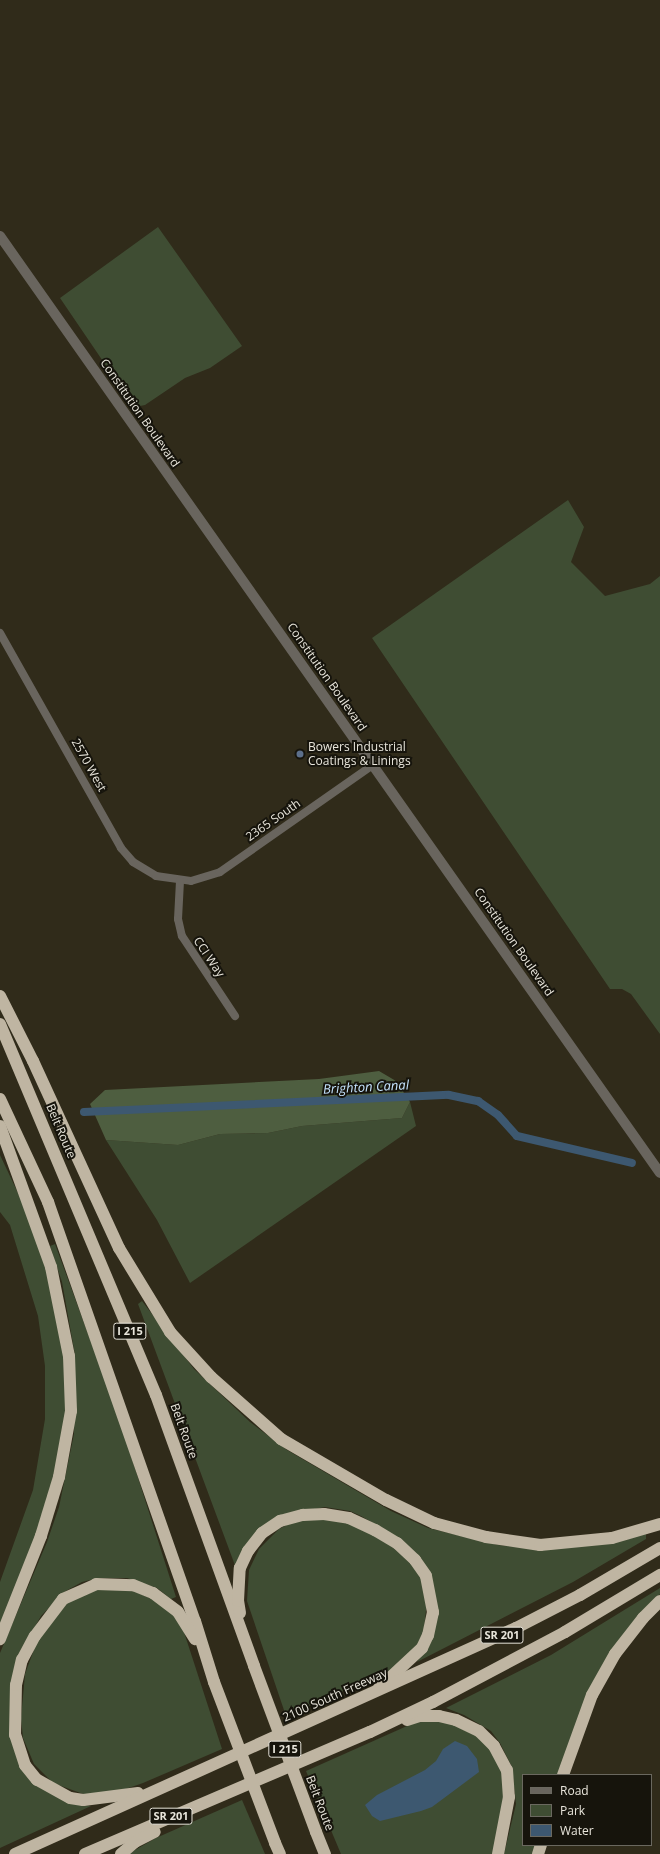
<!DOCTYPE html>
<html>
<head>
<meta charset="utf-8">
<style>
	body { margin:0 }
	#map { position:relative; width:660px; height:1854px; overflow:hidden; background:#302b1a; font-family:"Open Sans",sans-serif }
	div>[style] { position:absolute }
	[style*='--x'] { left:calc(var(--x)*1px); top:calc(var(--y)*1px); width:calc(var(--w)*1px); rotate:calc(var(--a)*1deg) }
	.green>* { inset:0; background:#3f4d33 }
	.forest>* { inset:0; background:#4e5e40 }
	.water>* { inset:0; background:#3d5870 }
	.canal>* { height:8px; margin:-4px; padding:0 4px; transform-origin:4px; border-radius:4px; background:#3d5870 }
	.minor>* { height:8px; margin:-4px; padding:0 4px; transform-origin:4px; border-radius:4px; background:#69655e }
	.tertiary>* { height:10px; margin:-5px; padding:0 5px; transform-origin:5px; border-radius:5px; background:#69655e }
	.motorway>* { height:12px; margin:-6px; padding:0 6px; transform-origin:6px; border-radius:6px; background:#bfb5a2 }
	.motorway-bridge>* { height:12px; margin:-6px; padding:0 6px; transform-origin:6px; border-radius:6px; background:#bfb5a2 }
	.dots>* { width:11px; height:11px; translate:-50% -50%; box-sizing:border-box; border:2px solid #16140c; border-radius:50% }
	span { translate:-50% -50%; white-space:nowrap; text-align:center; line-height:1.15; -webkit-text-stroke:4px #16140c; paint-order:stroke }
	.shield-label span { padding:1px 3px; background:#16140c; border:1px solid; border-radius:3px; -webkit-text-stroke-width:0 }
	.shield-label { font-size:11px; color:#e8e5db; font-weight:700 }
	.street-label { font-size:12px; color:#e8e5db }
	.poi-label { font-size:12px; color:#e8e5db }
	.left { translate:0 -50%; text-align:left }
	.water-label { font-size:13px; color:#c4e2fd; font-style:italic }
	.legend { position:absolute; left:522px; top:1774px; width:130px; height:72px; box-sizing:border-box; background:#16140c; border:1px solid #6a685f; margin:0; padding:5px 7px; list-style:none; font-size:12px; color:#e8e5db }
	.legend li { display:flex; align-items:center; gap:8px; height:20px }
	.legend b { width:20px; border:1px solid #6a685f }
</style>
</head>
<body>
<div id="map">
	<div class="green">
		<i style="clip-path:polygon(158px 227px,242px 346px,210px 368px,185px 378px,145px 405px,140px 406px,130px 401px,60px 298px)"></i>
		<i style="clip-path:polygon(568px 500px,584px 527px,571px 562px,605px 596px,650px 584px,660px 576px,660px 1034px,631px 994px,622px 989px,610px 989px,372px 638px)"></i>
		<i style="clip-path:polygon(410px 1102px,416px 1126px,190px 1283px,157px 1220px,106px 1140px,178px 1145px,220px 1134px,268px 1133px,302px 1126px,402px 1118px)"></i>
		<i style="clip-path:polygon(0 1155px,35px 1229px,64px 1337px,67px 1412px,58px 1478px,0 1631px,0 1582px,33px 1490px,45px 1419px,45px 1366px,38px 1316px,10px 1225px,0 1212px)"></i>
		<i style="clip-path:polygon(55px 1244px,119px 1418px,176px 1597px,171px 1599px,157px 1588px,127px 1578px,98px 1578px,82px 1582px,64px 1592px,41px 1616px,28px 1639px,14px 1686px,26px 1770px,82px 1805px,91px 1806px,0 1848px,0 1653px,47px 1542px,59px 1507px,74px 1434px,75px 1355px,62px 1282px,50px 1246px)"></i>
		<i style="clip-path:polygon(142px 1301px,194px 1369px,250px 1422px,287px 1450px,391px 1511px,428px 1528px,498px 1545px,530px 1548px,646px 1534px,646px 1539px,573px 1582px,417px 1662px,428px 1647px,438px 1611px,431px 1579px,382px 1528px,361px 1516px,350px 1511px,325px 1507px,289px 1514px,236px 1568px,138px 1304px)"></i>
		<i style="clip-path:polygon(335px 1516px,379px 1536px,409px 1561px,421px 1578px,427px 1600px,424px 1630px,417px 1646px,390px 1671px,286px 1716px,247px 1601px,249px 1570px,259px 1549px,279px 1529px,292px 1522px)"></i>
		<i style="clip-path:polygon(123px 1586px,167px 1606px,183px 1629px,222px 1749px,143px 1783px,117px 1792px,86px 1795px,53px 1783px,34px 1764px,23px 1738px,21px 1719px,25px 1674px,39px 1636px,60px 1607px,88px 1589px)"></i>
		<i style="clip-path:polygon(660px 1588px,660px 1594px,614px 1652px,562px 1775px,523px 1775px,523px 1845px,540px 1845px,538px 1854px,504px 1854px,516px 1804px,512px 1767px,500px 1743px,491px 1731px,464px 1715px,446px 1708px,551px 1655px)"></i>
		<i style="clip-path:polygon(441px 1719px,487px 1741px,507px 1778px,495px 1854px,341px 1854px,306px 1771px,416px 1722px)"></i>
		<i style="clip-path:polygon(242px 1800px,265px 1854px,128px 1854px,156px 1838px)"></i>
	</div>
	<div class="forest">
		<i style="clip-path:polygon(379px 1071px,396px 1081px,410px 1102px,402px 1118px,302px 1126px,268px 1133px,220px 1134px,178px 1145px,106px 1140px,90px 1104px,105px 1090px,319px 1079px)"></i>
	</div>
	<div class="water">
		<i style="clip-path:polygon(455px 1741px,467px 1746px,477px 1759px,479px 1772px,432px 1807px,421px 1811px,380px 1821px,372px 1816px,365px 1805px,377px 1795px,425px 1770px,436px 1761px,443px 1749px)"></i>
	</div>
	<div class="canal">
		<i style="--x:84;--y:1112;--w:365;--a:-2.7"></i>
		<i style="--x:449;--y:1095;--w:30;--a:12"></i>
		<i style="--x:478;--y:1101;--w:24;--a:35"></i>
		<i style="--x:498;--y:1115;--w:28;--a:48"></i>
		<i style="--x:517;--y:1136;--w:118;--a:13.2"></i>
	</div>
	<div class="minor">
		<i style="--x:0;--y:633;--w:247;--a:60.6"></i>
		<i style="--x:121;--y:848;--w:18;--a:49"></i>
		<i style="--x:133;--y:862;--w:27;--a:31"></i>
		<i style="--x:156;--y:876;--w:35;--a:8"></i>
		<i style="--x:191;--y:881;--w:30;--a:-17"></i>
		<i style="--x:220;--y:872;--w:187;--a:-35"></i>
		<i style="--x:180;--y:881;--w:38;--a:93"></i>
		<i style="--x:178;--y:919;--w:17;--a:77"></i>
		<i style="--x:182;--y:936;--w:96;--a:56.5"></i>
	</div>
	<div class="tertiary">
		<i style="--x:0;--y:236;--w:1146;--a:54.84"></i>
	</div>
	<div class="motorway">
		<i style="--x:0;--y:996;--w:73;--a:63.1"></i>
		<i style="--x:33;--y:1061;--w:206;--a:65.3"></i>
		<i style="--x:119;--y:1248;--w:98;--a:58.7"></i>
		<i style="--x:170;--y:1332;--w:61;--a:47.7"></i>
		<i style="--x:211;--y:1377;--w:94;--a:41.5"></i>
		<i style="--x:281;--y:1439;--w:121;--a:30.2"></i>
		<i style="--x:386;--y:1500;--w:53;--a:25.6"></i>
		<i style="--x:434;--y:1523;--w:54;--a:15.1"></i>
		<i style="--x:486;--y:1537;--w:55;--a:8.4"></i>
		<i style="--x:540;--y:1545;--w:72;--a:-5.6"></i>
		<i style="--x:612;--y:1538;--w:50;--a:-16.3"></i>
		<i style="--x:0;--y:1024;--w:402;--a:67.2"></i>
		<i style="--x:156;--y:1395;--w:288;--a:70.1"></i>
		<i style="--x:0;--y:1099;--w:114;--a:65"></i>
		<i style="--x:48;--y:1202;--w:444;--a:70.7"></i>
		<i style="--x:195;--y:1621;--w:64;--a:72.7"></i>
		<i style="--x:0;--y:1126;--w:150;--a:70.1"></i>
		<i style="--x:51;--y:1267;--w:91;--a:78.6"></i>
		<i style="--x:69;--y:1356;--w:55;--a:87.9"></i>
		<i style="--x:71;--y:1411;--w:67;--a:100.3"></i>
		<i style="--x:59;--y:1477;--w:62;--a:107"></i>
		<i style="--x:41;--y:1536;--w:111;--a:111.7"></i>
		<i style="--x:240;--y:1613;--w:12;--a:-99"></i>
		<i style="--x:238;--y:1601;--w:33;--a:-87"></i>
		<i style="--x:240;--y:1568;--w:19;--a:-65"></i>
		<i style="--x:248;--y:1551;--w:23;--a:-52"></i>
		<i style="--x:262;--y:1533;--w:22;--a:-34"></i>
		<i style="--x:280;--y:1521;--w:24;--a:-15"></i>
		<i style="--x:303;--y:1515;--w:21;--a:-3"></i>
		<i style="--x:324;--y:1514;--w:25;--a:9"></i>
		<i style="--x:349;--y:1518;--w:29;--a:25"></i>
		<i style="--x:375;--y:1530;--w:26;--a:31"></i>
		<i style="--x:397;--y:1543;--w:25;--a:43"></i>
		<i style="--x:415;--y:1560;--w:19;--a:55"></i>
		<i style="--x:426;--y:1576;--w:37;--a:79"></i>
		<i style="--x:433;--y:1612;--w:24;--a:102"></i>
		<i style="--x:428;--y:1635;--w:14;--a:115"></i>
		<i style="--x:422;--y:1648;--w:59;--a:137.1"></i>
		<i style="--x:407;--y:1720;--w:13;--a:-18"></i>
		<i style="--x:419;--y:1716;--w:20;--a:0"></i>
		<i style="--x:439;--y:1716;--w:17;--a:13"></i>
		<i style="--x:456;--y:1720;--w:25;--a:26"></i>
		<i style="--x:479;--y:1731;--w:21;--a:45"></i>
		<i style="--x:494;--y:1746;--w:27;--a:62"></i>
		<i style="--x:507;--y:1770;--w:27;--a:86"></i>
		<i style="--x:509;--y:1797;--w:58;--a:100.9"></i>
		<i style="--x:563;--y:1775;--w:85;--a:-70.1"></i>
		<i style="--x:592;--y:1695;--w:47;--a:-60.7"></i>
		<i style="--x:615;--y:1654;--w:46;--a:-52.1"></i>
		<i style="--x:643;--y:1618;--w:24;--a:-45"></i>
		<i style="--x:138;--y:1793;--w:55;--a:172.7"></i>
		<i style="--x:83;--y:1800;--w:13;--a:-171"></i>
		<i style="--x:70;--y:1798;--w:38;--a:-151"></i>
		<i style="--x:37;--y:1780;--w:19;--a:-129"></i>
		<i style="--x:25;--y:1765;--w:32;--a:-108"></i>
		<i style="--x:15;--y:1735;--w:50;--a:-88.9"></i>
		<i style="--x:16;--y:1685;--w:26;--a:-77"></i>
		<i style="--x:22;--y:1660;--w:27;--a:-62"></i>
		<i style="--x:35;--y:1636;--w:46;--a:-52.9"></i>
		<i style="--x:63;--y:1599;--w:36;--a:-24"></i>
		<i style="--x:96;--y:1584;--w:37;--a:2"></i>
		<i style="--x:133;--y:1585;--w:22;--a:22"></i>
		<i style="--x:153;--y:1593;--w:31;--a:37"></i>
		<i style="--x:178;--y:1612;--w:32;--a:58"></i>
		<i style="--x:316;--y:1832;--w:24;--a:68"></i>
		<i style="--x:275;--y:1843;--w:12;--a:66"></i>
		<i style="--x:15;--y:1854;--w:550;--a:-24.28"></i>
		<i style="--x:516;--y:1628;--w:72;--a:-27.3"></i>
		<i style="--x:580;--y:1595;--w:93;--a:-30.4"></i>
		<i style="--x:85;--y:1854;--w:310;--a:-23.2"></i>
		<i style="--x:370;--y:1732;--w:70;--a:-25.5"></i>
		<i style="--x:433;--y:1702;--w:149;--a:-27.9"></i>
		<i style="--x:565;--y:1632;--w:111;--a:-31"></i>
		<i style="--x:121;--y:1854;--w:18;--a:-41"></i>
		<i style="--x:135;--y:1842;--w:22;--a:-27"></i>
		<i style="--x:538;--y:1854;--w:9;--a:-72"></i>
	</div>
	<div class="motorway-bridge">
		<i style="--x:254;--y:1666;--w:177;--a:69.5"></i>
		<i style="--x:214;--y:1682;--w:172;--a:69.2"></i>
	</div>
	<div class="dots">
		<i style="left:300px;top:754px;background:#5c6f8a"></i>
	</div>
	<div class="shield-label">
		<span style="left:130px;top:1331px">I 215</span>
		<span style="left:502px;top:1635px">SR 201</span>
		<span style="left:285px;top:1749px">I 215</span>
		<span style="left:171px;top:1816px">SR 201</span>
	</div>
	<div class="street-label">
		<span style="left:140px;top:413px;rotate:55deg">Constitution Boulevard</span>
		<span style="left:327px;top:677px;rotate:55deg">Constitution Boulevard</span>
		<span style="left:89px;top:765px;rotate:61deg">2570 West</span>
		<span style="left:273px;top:820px;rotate:-35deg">2365 South</span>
		<span style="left:514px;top:942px;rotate:55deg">Constitution Boulevard</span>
		<span style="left:209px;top:957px;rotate:56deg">CCI Way</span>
		<span style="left:61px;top:1131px;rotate:67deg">Belt Route</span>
		<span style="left:184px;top:1431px;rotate:70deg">Belt Route</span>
		<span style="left:335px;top:1695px;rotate:-24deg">2100 South Freeway</span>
		<span style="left:320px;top:1803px;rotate:69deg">Belt Route</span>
	</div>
	<div class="poi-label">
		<span class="left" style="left:308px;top:754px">Bowers Industrial<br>Coatings &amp; Linings</span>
	</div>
	<div class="water-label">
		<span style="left:366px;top:1087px;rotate:-3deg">Brighton Canal</span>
	</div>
	<ul class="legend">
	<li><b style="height:5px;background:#69655e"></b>Road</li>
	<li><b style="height:11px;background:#3f4d33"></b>Park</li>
	<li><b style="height:11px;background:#3d5870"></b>Water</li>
	</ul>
</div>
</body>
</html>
